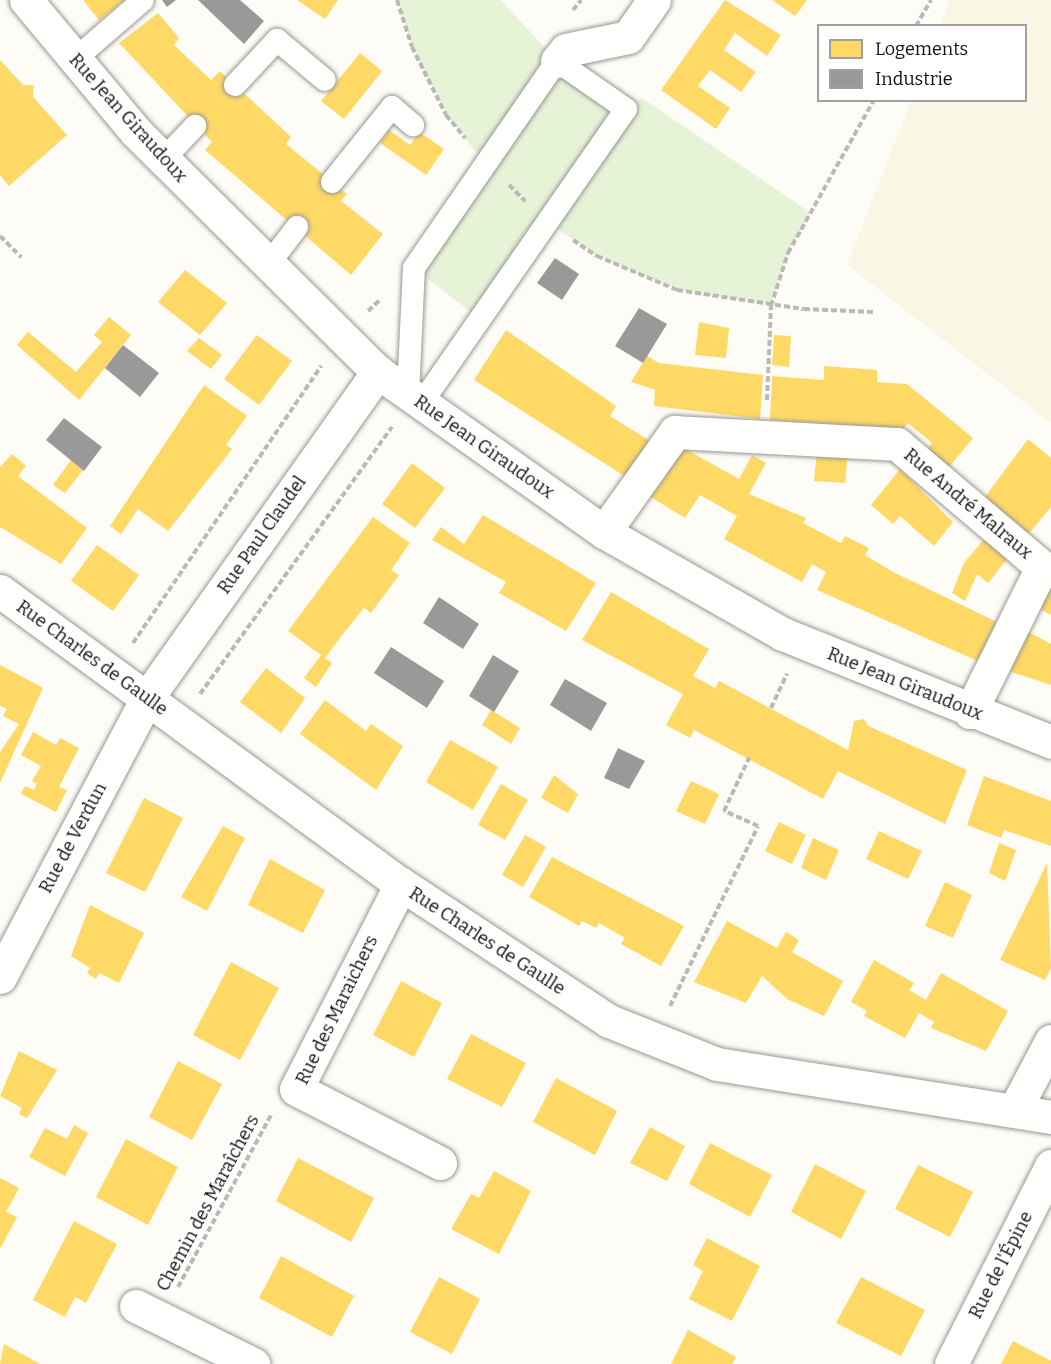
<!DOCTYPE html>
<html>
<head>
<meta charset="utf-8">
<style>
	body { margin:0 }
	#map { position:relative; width:1051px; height:1364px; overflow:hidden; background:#fdfcf7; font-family:Bitter,serif }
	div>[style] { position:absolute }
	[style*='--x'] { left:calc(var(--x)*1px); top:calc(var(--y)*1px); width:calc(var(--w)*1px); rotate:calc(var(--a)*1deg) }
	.farmland>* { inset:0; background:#f9f7e4 }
	.green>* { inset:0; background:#e7f3d7 }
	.homes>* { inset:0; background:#ffd966 }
	.industry>* { inset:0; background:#999 }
	.path>* { height:4px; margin-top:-2px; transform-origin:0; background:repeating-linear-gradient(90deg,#b9b9b8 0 6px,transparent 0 9px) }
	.roads { filter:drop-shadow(0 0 2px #979795) drop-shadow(0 0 2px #979795) }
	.service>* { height:22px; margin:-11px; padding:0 11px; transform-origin:11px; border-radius:11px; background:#fffffe }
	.minor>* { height:33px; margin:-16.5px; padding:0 16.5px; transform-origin:16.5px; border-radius:16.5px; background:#fffffe }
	span { translate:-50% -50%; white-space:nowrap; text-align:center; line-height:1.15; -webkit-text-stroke:6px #fff; paint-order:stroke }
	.street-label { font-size:18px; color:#111 }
	.legend { position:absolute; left:817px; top:24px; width:210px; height:78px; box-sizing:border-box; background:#fff; border:2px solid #a0a0a0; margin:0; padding:8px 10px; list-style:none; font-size:18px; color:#111 }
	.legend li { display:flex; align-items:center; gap:12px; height:30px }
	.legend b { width:30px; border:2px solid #a0a0a0 }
</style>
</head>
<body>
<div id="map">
	<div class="farmland">
		<i style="clip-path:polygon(950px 0,1051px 0,1051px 423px,847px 265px,911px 101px,1026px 100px,1026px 26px,940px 25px)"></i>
	</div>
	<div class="green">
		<i style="clip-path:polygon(397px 0,501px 0,557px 61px,626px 109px,642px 98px,811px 213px,788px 253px,771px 306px,677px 290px,597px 256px,547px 222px,480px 319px,414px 268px,486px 164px,446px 115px,412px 47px)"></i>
	</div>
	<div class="homes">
		<i style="clip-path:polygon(83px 0,125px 0,99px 20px)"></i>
		<i style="clip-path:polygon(297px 0,338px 0,325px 19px)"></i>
		<i style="clip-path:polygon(725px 0,781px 35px,767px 56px,735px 33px,724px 50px,756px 72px,741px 92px,710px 70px,698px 86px,730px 108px,716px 129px,661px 90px)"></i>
		<i style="clip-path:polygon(772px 0,807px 0,795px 16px)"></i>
		<i style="clip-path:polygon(158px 13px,179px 38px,174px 45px,211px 80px,220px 71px,291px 137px,286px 144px,347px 194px,341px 201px,383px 234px,351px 275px,205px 150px,212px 142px,119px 43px)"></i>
		<i style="clip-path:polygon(360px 53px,382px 71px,344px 119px,321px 101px)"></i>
		<i style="clip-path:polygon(0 60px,23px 85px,34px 85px,33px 97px,67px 135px,9px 186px,0 175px)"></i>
		<i style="clip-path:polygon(389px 130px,410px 145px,419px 132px,444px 149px,426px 175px,380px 143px)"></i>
		<i style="clip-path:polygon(185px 270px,227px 303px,200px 335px,158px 302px)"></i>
		<i style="clip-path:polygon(109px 317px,131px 335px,79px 400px,17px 345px,28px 332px,76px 372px,102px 342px,94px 335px)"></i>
		<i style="clip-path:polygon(699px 322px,729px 328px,726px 358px,695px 355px)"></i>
		<i style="clip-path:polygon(506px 330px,616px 406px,610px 416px,650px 441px,629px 479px,474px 380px)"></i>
		<i style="clip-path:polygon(257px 335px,292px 361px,259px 405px,224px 379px)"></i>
		<i style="clip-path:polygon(774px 335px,791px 336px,789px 367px,772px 365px)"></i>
		<i style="clip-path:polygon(199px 338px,222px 355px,211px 369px,187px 351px)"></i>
		<i style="clip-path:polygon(647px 356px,659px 363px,763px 375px,760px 419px,654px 406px,655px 390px,631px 382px)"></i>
		<i style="clip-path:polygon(824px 366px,877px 370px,877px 382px,907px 384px,973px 438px,945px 472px,924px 454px,932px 443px,908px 423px,903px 430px,770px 420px,772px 376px,824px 380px)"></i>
		<i style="clip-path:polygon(204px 385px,247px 416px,226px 445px,232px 449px,168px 531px,138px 509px,121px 534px,110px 526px)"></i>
		<i style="clip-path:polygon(1028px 439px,1051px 458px,1051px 507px,1026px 537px,982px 501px)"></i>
		<i style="clip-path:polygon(680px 446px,739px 479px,752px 455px,766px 463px,749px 494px,806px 518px,803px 523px,841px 543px,845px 536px,869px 548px,865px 555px,893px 572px,997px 622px,980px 662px,817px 590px,826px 572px,812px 564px,802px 582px,724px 539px,737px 516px,700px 495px,685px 518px,649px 496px)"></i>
		<i style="clip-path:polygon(817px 450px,848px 452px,845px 483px,814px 481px)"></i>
		<i style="clip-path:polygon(12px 454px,26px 466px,18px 476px,87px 528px,61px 564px,0 527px,0 467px)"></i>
		<i style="clip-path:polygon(71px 460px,83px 470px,65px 493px,53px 485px)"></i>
		<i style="clip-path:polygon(412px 463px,445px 488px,415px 528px,382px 504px)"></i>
		<i style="clip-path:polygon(900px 469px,953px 522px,934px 546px,900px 516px,893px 524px,871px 505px)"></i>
		<i style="clip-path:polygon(483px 515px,596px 583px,566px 631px,499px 593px,506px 582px,432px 540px,441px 527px,464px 544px)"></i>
		<i style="clip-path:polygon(373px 517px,410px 543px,391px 570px,399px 575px,371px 613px,364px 608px,342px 635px,325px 658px,332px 663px,316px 687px,304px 678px,321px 655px,288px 631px)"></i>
		<i style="clip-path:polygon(984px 539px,1008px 558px,988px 583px,977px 574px,965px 601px,952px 593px,964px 563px)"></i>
		<i style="clip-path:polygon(97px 545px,139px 575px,113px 611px,71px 581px)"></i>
		<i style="clip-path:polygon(1051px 576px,1051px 615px,1036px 607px)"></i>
		<i style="clip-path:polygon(611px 592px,709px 649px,693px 676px,715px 688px,719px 681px,848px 750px,854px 721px,864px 719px,868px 726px,967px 770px,945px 824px,838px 771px,823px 799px,694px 730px,690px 738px,666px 725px,683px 694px,582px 640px)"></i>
		<i style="clip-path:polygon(1025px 630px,1051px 644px,1051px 685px,1005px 670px)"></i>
		<i style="clip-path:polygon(0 665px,43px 688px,0 783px,0 752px,19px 724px,3px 716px,7px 709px,0 706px)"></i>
		<i style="clip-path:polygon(266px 668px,305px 698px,281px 733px,240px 702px)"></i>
		<i style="clip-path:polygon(325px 700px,366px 731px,371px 724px,403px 746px,376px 790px,300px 734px)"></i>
		<i style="clip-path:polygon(491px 710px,520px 728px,511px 744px,482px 725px)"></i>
		<i style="clip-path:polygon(33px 732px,56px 745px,60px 738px,79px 748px,59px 787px,67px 790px,56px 812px,21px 794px,25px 786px,34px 790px,37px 784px,32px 781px,41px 766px,21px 755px)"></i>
		<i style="clip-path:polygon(450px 740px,498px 767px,473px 810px,426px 782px)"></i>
		<i style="clip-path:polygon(554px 775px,578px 794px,568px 813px,541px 798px)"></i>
		<i style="clip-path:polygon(984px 776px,1051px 801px,1051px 846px,1004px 830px,1001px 838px,967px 825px)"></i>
		<i style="clip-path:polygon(691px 781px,719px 794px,705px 824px,676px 811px)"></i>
		<i style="clip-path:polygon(501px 784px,528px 800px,505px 840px,478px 825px)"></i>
		<i style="clip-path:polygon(144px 798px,183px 818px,145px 892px,106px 873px)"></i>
		<i style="clip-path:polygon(779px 822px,806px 835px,792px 864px,765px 851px)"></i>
		<i style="clip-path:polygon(223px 826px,245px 838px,207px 911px,181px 897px)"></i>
		<i style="clip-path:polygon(879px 831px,922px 851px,908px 879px,866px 859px)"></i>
		<i style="clip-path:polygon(525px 835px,546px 847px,523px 887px,502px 875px)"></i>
		<i style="clip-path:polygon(813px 838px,839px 850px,826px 880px,801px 868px)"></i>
		<i style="clip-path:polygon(999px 843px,1016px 850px,1005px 881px,989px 873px)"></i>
		<i style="clip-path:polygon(552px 857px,684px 926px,661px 966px,621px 944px,625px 938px,599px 923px,596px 928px,582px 921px,579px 926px,529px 897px)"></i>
		<i style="clip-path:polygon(270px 859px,325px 890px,303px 933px,248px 905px)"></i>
		<i style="clip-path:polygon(1047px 863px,1051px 968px,1045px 980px,1000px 960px)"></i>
		<i style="clip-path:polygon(945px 882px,972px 895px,953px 938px,925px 926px)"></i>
		<i style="clip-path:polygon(90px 905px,144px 933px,119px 983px,99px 973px,96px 979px,87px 973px,90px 968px,71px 956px)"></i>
		<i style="clip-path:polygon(727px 921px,777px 948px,786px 932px,799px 940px,792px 952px,843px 981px,824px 1016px,787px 999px,762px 976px,746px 1003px,694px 982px)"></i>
		<i style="clip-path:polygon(874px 960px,914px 983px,909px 990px,926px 1000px,941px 973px,1008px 1011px,986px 1051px,931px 1028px,934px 1022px,919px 1013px,905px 1038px,864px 1016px,867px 1011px,851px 1002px)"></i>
		<i style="clip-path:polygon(231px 962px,279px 988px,240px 1060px,193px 1035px)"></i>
		<i style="clip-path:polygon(401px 981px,442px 1003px,414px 1057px,373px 1035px)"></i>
		<i style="clip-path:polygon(471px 1034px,526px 1063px,502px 1107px,447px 1079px)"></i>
		<i style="clip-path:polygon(19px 1051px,57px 1070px,27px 1118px,19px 1114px,22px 1108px,0 1096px)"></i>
		<i style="clip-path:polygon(178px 1061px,222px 1084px,192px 1140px,149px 1117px)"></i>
		<i style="clip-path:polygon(556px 1078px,617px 1111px,595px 1155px,533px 1122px)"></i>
		<i style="clip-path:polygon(74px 1125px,88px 1133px,65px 1176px,29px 1157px,45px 1128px,67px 1139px)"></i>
		<i style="clip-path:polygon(650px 1127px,685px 1146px,667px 1181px,630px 1163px)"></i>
		<i style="clip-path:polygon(126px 1139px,178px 1167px,148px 1225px,96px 1197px)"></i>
		<i style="clip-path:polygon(710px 1143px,772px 1175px,750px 1217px,689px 1184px)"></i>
		<i style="clip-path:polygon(298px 1158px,374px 1198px,351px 1242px,276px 1201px)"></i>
		<i style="clip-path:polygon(815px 1164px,866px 1191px,841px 1239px,791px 1212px)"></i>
		<i style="clip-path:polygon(918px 1165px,973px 1192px,950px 1237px,895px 1209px)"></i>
		<i style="clip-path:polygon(494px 1171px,531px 1191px,499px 1254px,451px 1229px,471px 1194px,479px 1198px)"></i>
		<i style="clip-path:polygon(0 1178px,19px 1188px,6px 1212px,17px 1217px,0 1249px)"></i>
		<i style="clip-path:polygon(74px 1221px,117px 1244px,86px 1303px,75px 1297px,65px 1317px,33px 1300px)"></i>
		<i style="clip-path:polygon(707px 1238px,760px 1266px,732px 1321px,689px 1299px,703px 1271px,693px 1265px)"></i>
		<i style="clip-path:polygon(281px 1256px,354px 1296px,332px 1337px,259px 1298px)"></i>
		<i style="clip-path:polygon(439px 1277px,480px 1299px,452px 1354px,410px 1332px)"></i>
		<i style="clip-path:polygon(861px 1277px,925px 1310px,901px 1356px,836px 1323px)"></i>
		<i style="clip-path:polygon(688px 1330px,736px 1357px,732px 1364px,671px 1364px)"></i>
		<i style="clip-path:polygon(1013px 1341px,1051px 1361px,1051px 1364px,1001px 1364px)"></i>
		<i style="clip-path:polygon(4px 1344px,40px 1364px,0 1364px)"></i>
	</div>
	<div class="industry">
		<i style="clip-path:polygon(162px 0,176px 0,167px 7px)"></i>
		<i style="clip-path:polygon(198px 0,240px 0,264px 21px,244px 44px)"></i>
		<i style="clip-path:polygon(555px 258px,579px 274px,562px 300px,537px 283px)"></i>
		<i style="clip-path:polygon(639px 308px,667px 324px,643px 363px,615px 346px)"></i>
		<i style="clip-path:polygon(123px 345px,159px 373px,140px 397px,105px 368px)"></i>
		<i style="clip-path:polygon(64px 418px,102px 447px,84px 471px,46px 440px)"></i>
		<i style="clip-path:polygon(439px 597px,479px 624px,463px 649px,423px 623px)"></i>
		<i style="clip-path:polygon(391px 647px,444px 681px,427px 708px,374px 673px)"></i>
		<i style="clip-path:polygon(493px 655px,519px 671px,494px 712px,469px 696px)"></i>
		<i style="clip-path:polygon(565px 679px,607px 703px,591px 731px,550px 705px)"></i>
		<i style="clip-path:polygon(618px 748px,645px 761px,629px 789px,604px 778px)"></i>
	</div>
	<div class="path">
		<i style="--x:397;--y:0;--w:49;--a:72.3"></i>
		<i style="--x:412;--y:47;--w:76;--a:63.4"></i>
		<i style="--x:446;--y:115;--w:30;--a:50"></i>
		<i style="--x:573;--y:10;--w:13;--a:-51"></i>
		<i style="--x:916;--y:26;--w:30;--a:-60"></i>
		<i style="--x:509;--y:185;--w:23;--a:45"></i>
		<i style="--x:0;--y:236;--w:30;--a:45"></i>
		<i style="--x:573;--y:240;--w:29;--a:34"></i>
		<i style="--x:597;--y:256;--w:87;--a:23"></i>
		<i style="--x:677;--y:290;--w:128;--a:8.5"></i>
		<i style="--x:804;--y:309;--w:69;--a:2.5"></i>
		<i style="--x:368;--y:311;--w:18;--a:-43"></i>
		<i style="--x:767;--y:400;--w:94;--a:-87.6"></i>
		<i style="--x:771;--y:306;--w:56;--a:-72.2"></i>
		<i style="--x:788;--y:253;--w:176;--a:-60.7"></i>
		<i style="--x:133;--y:643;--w:335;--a:-55.8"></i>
		<i style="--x:200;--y:694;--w:329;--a:-54.3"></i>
		<i style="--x:771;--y:708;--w:38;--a:-65"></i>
		<i style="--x:670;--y:1006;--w:200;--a:-63.9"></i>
		<i style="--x:758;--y:826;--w:37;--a:-156"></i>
		<i style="--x:724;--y:811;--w:59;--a:-64.7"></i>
		<i style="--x:178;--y:1287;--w:196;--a:-61.6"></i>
	</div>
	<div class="roads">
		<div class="service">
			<i style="--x:74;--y:60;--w:91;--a:-41"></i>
			<i style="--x:235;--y:85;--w:62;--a:-47"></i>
			<i style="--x:277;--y:40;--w:62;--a:39.8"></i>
			<i style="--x:163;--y:160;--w:47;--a:-46.7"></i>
			<i style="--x:332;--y:182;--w:96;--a:-51.3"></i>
			<i style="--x:392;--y:107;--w:28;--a:41"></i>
			<i style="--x:268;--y:265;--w:48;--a:-52.7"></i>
			<i style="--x:408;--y:394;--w:126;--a:-87.3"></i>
			<i style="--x:414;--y:268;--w:252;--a:-55.4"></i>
			<i style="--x:557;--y:61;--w:84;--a:34.8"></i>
			<i style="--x:626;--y:109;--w:358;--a:124.8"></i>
		</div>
		<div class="minor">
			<i style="--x:26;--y:0;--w:172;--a:50.2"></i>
			<i style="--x:136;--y:132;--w:341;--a:44.8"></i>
			<i style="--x:378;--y:372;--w:277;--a:35.3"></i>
			<i style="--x:604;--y:532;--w:206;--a:29.7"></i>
			<i style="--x:783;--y:634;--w:289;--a:21.9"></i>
			<i style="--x:557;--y:61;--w:14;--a:-51"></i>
			<i style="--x:566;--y:50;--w:63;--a:-11.8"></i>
			<i style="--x:628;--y:37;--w:45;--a:-54.9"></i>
			<i style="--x:604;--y:532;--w:123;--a:-54.6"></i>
			<i style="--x:675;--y:432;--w:222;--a:3.1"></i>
			<i style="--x:897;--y:444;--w:190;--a:40.3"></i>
			<i style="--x:1042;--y:567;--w:162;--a:116.4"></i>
			<i style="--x:0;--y:591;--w:497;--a:36.2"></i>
			<i style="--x:401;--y:884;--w:249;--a:33.4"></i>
			<i style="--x:609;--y:1021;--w:116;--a:21.7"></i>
			<i style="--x:717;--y:1064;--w:338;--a:9"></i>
			<i style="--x:401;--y:884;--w:230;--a:117.1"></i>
			<i style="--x:296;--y:1089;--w:162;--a:27.2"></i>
			<i style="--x:0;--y:977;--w:315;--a:-62.2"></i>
			<i style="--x:147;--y:698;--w:400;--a:-54.7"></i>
			<i style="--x:1015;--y:1109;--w:77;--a:-62.1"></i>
			<i style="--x:136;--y:1306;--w:131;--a:26.4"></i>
			<i style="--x:951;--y:1364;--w:222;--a:-63.2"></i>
		</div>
	</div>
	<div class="street-label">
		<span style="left:128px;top:118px;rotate:48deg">Rue Jean Giraudoux</span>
		<span style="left:484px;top:447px;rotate:35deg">Rue Jean Giraudoux</span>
		<span style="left:968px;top:504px;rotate:40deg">Rue André Malraux</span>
		<span style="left:262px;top:535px;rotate:-55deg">Rue Paul Claudel</span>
		<span style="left:92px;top:658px;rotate:36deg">Rue Charles de Gaulle</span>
		<span style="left:905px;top:684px;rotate:22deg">Rue Jean Giraudoux</span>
		<span style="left:73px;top:838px;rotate:-62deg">Rue de Verdun</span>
		<span style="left:487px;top:941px;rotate:33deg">Rue Charles de Gaulle</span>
		<span style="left:337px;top:1010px;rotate:-64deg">Rue des Maraichers</span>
		<span style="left:208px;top:1203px;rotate:-62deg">Chemin des Maraîchers</span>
		<span style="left:1001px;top:1265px;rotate:-63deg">Rue de l'Épine</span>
	</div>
	<ul class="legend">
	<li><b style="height:16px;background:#ffd966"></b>Logements</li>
	<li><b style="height:16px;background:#999"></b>Industrie</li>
	</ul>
</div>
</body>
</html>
